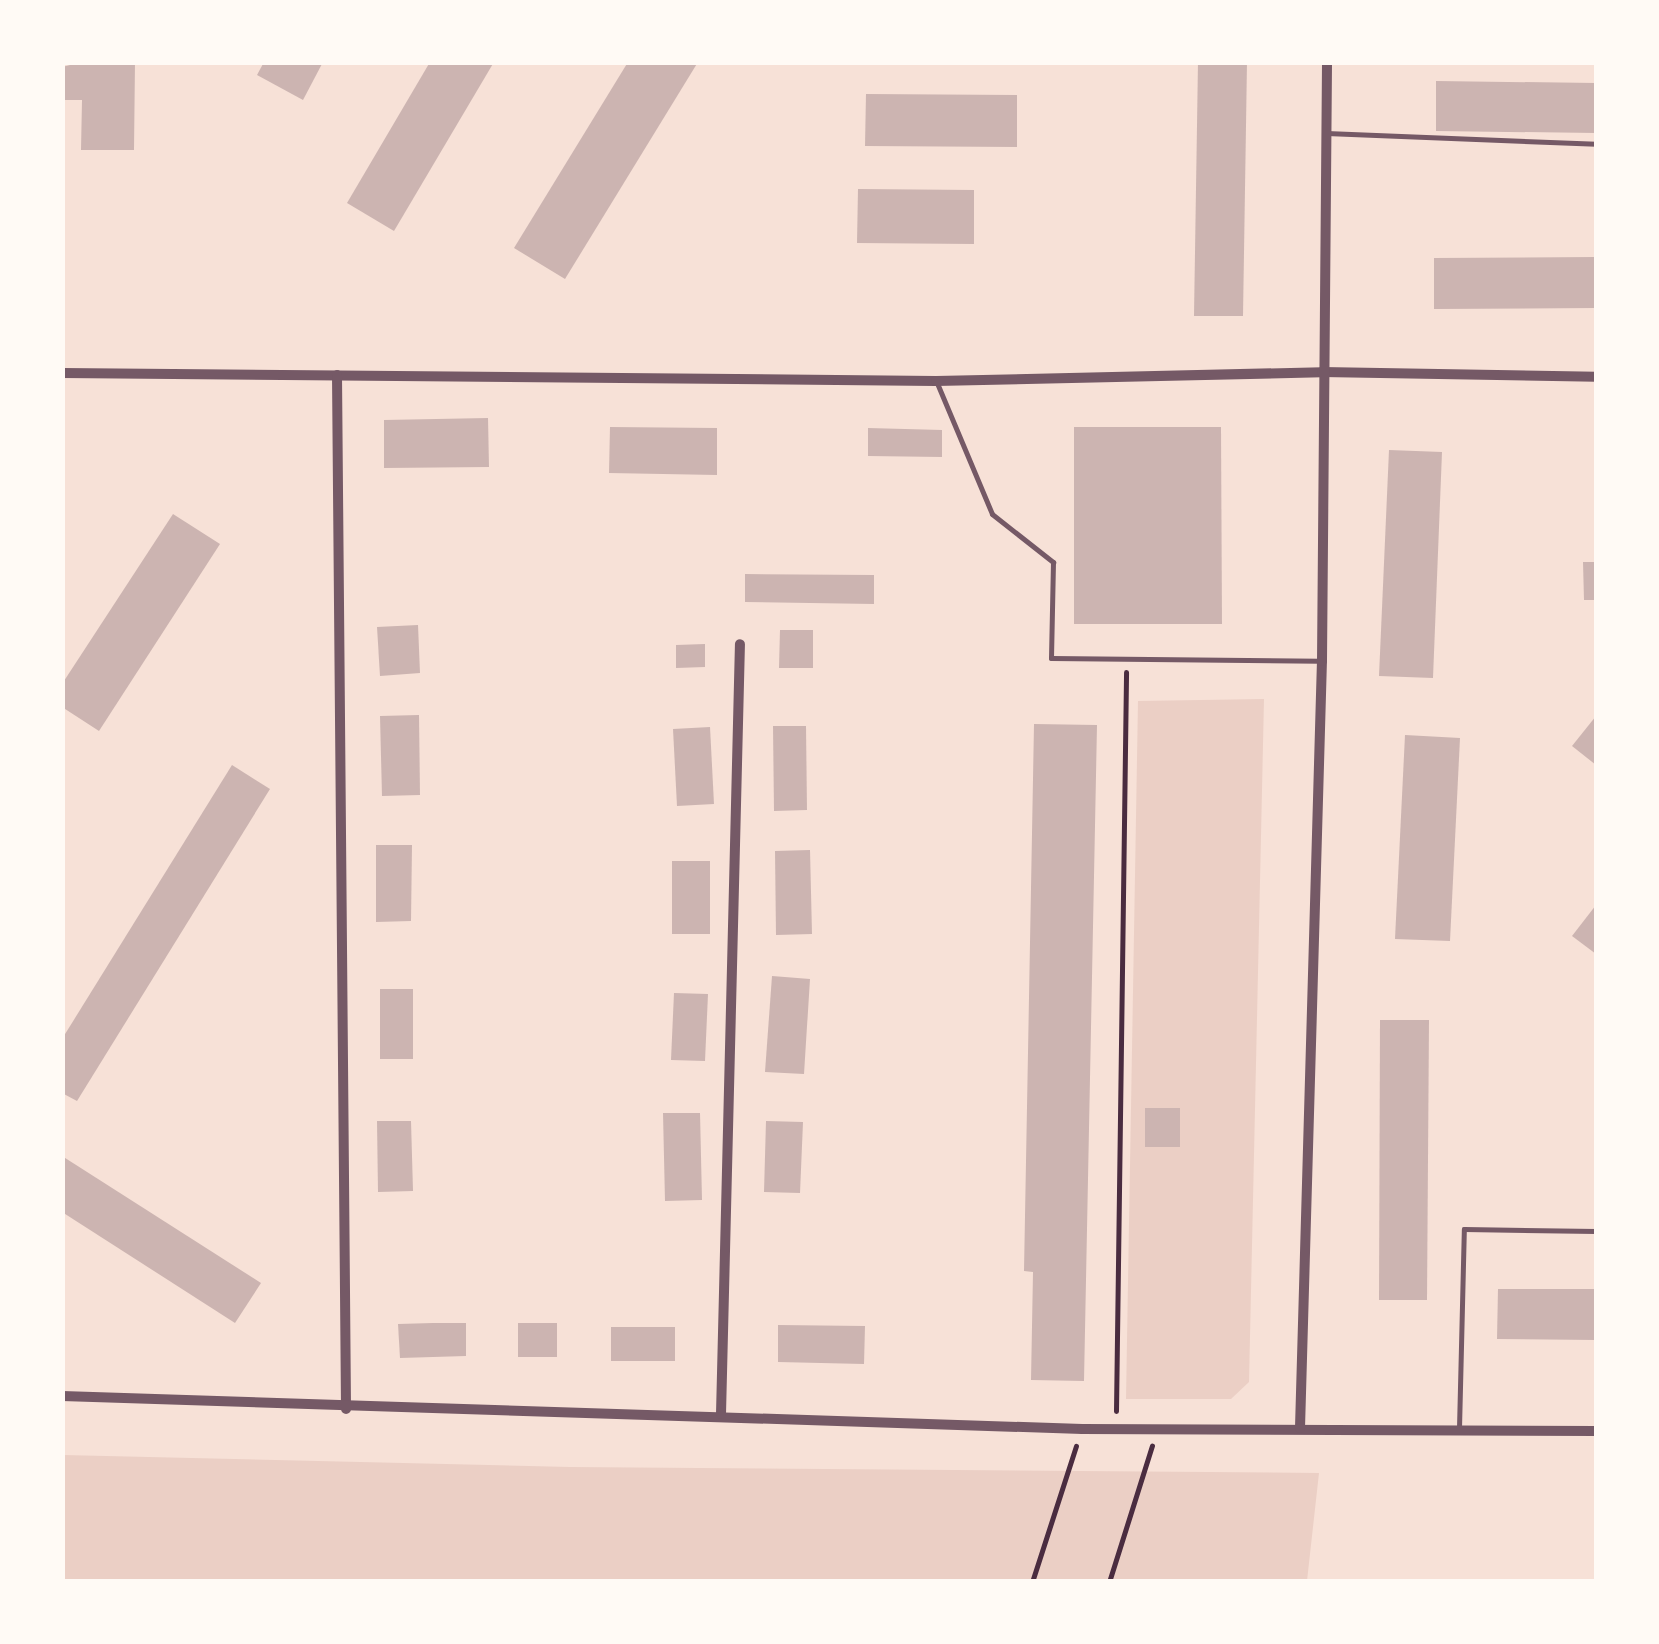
<!DOCTYPE html>
<html>
<head>
<meta charset="utf-8">
<style>
	body { margin:0 }
	#map { position:relative; width:1659px; height:1644px; overflow:hidden; background:#f7e1d7; font-family:Montserrat,sans-serif }
	div>[style] { position:absolute }
	[style*='--x'] { left:calc(var(--x)*1px); top:calc(var(--y)*1px); width:calc(var(--w)*1px); rotate:calc(var(--a)*1deg) }
	.green>* { inset:0; background:#ebcfc5 }
	.building>* { inset:0; background:#ccb4b1 }
	.path>* { height:5px; margin:-2.5px; padding:0 2.5px; transform-origin:2.5px; border-radius:2.5px; background:#4a2c40 }
	.service>* { height:5px; margin:-2.5px; padding:0 2.5px; transform-origin:2.5px; border-radius:2.5px; background:#755966 }
	.minor>* { height:10px; margin:-5px; padding:0 5px; transform-origin:5px; border-radius:5px; background:#755966 }
	span { translate:-50% -50%; white-space:nowrap; text-align:center; line-height:1.15; -webkit-text-stroke:9px #fffaf5; paint-order:stroke }
	.frame { position:absolute; inset:0; border:65px solid #fffaf5; pointer-events:none }
</style>
</head>
<body>
<div id="map">
	<div class="green">
		<i style="clip-path:polygon(1264px 699px,1249px 1382px,1231px 1399px,1126px 1399px,1138px 701px)"></i>
		<i style="clip-path:polygon(63px 1455px,570px 1467px,1319px 1473px,1307px 1581px,63px 1582px)"></i>
	</div>
	<div class="building">
		<i style="clip-path:polygon(82px 62px,135px 62px,134px 150px,81px 150px,82px 100px,62px 100px,62px 67px)"></i>
		<i style="clip-path:polygon(264px 62px,323px 62px,303px 100px,257px 75px)"></i>
		<i style="clip-path:polygon(430px 62px,494px 62px,394px 231px,347px 203px)"></i>
		<i style="clip-path:polygon(628px 62px,698px 62px,565px 279px,514px 248px)"></i>
		<i style="clip-path:polygon(1198px 62px,1247px 62px,1243px 316px,1194px 316px)"></i>
		<i style="clip-path:polygon(1436px 81px,1596px 83px,1596px 133px,1436px 131px)"></i>
		<i style="clip-path:polygon(866px 94px,1017px 95px,1017px 147px,865px 146px)"></i>
		<i style="clip-path:polygon(858px 189px,974px 190px,974px 244px,857px 243px)"></i>
		<i style="clip-path:polygon(1596px 257px,1596px 308px,1434px 309px,1434px 258px)"></i>
		<i style="clip-path:polygon(488px 418px,489px 467px,384px 468px,384px 420px)"></i>
		<i style="clip-path:polygon(610px 427px,717px 428px,717px 475px,609px 473px)"></i>
		<i style="clip-path:polygon(1074px 427px,1221px 427px,1222px 624px,1074px 624px)"></i>
		<i style="clip-path:polygon(868px 428px,942px 430px,942px 457px,868px 456px)"></i>
		<i style="clip-path:polygon(1389px 450px,1442px 452px,1433px 678px,1379px 676px)"></i>
		<i style="clip-path:polygon(173px 514px,220px 544px,99px 731px,62px 707px,62px 684px)"></i>
		<i style="clip-path:polygon(1583px 562px,1596px 562px,1596px 600px,1584px 600px)"></i>
		<i style="clip-path:polygon(745px 574px,874px 575px,874px 604px,745px 602px)"></i>
		<i style="clip-path:polygon(418px 625px,420px 673px,380px 676px,377px 627px)"></i>
		<i style="clip-path:polygon(780px 630px,813px 630px,813px 668px,779px 668px)"></i>
		<i style="clip-path:polygon(705px 644px,705px 667px,676px 668px,676px 645px)"></i>
		<i style="clip-path:polygon(419px 715px,420px 795px,382px 796px,380px 716px)"></i>
		<i style="clip-path:polygon(1596px 716px,1596px 765px,1572px 746px)"></i>
		<i style="clip-path:polygon(1034px 724px,1097px 725px,1084px 1381px,1031px 1380px,1033px 1272px,1024px 1271px)"></i>
		<i style="clip-path:polygon(773px 726px,806px 726px,807px 810px,774px 811px)"></i>
		<i style="clip-path:polygon(710px 727px,714px 804px,677px 806px,673px 729px)"></i>
		<i style="clip-path:polygon(1405px 735px,1460px 738px,1450px 941px,1395px 939px)"></i>
		<i style="clip-path:polygon(232px 765px,270px 789px,77px 1101px,62px 1093px,62px 1039px)"></i>
		<i style="clip-path:polygon(376px 845px,412px 845px,411px 921px,376px 922px)"></i>
		<i style="clip-path:polygon(810px 850px,812px 934px,776px 935px,775px 851px)"></i>
		<i style="clip-path:polygon(672px 861px,710px 861px,710px 934px,672px 934px)"></i>
		<i style="clip-path:polygon(1596px 905px,1596px 954px,1572px 936px)"></i>
		<i style="clip-path:polygon(772px 976px,810px 979px,804px 1074px,765px 1072px)"></i>
		<i style="clip-path:polygon(380px 989px,413px 989px,413px 1059px,380px 1059px)"></i>
		<i style="clip-path:polygon(674px 993px,708px 994px,705px 1061px,671px 1060px)"></i>
		<i style="clip-path:polygon(1380px 1020px,1429px 1020px,1427px 1300px,1379px 1300px)"></i>
		<i style="clip-path:polygon(1145px 1108px,1180px 1108px,1180px 1147px,1145px 1147px)"></i>
		<i style="clip-path:polygon(663px 1113px,700px 1113px,702px 1200px,665px 1201px)"></i>
		<i style="clip-path:polygon(377px 1121px,411px 1121px,413px 1191px,378px 1192px)"></i>
		<i style="clip-path:polygon(766px 1121px,803px 1122px,800px 1193px,764px 1192px)"></i>
		<i style="clip-path:polygon(62px 1156px,261px 1283px,235px 1323px,62px 1212px)"></i>
		<i style="clip-path:polygon(1498px 1289px,1596px 1289px,1596px 1340px,1497px 1339px)"></i>
		<i style="clip-path:polygon(433px 1323px,466px 1323px,466px 1356px,400px 1358px,398px 1324px)"></i>
		<i style="clip-path:polygon(518px 1323px,557px 1323px,557px 1357px,518px 1357px)"></i>
		<i style="clip-path:polygon(778px 1325px,865px 1326px,864px 1364px,778px 1362px)"></i>
		<i style="clip-path:polygon(611px 1327px,675px 1327px,675px 1361px,611px 1361px)"></i>
	</div>
	<div class="path">
		<i style="--x:1116;--y:1411;--w:739;--a:-89.22"></i>
		<i style="--x:1032;--y:1582;--w:143;--a:-72.1"></i>
		<i style="--x:1109;--y:1582;--w:143;--a:-72.5"></i>
	</div>
	<div class="service">
		<i style="--x:1326;--y:133;--w:270;--a:2.3"></i>
		<i style="--x:937;--y:383;--w:142;--a:67.2"></i>
		<i style="--x:992;--y:514;--w:78;--a:38.2"></i>
		<i style="--x:1053;--y:562;--w:96;--a:91.2"></i>
		<i style="--x:1051;--y:658;--w:268;--a:0.6"></i>
		<i style="--x:1459;--y:1428;--w:199;--a:-88.6"></i>
		<i style="--x:1464;--y:1229;--w:132;--a:0.9"></i>
	</div>
	<div class="minor">
		<i style="--x:62;--y:373;--w:874;--a:0.52"></i>
		<i style="--x:936;--y:381;--w:386;--a:-1.3"></i>
		<i style="--x:1322;--y:372;--w:274;--a:1"></i>
		<i style="--x:337;--y:375;--w:1034;--a:89.5"></i>
		<i style="--x:62;--y:1396;--w:1021;--a:1.85"></i>
		<i style="--x:1082;--y:1429;--w:514;--a:0.22"></i>
		<i style="--x:721;--y:1414;--w:770;--a:-88.59"></i>
		<i style="--x:1300;--y:1428;--w:767;--a:-88.36"></i>
		<i style="--x:1322;--y:661;--w:599;--a:-89.52"></i>
	</div>
	<div class="frame"></div>
</div>
</body>
</html>
